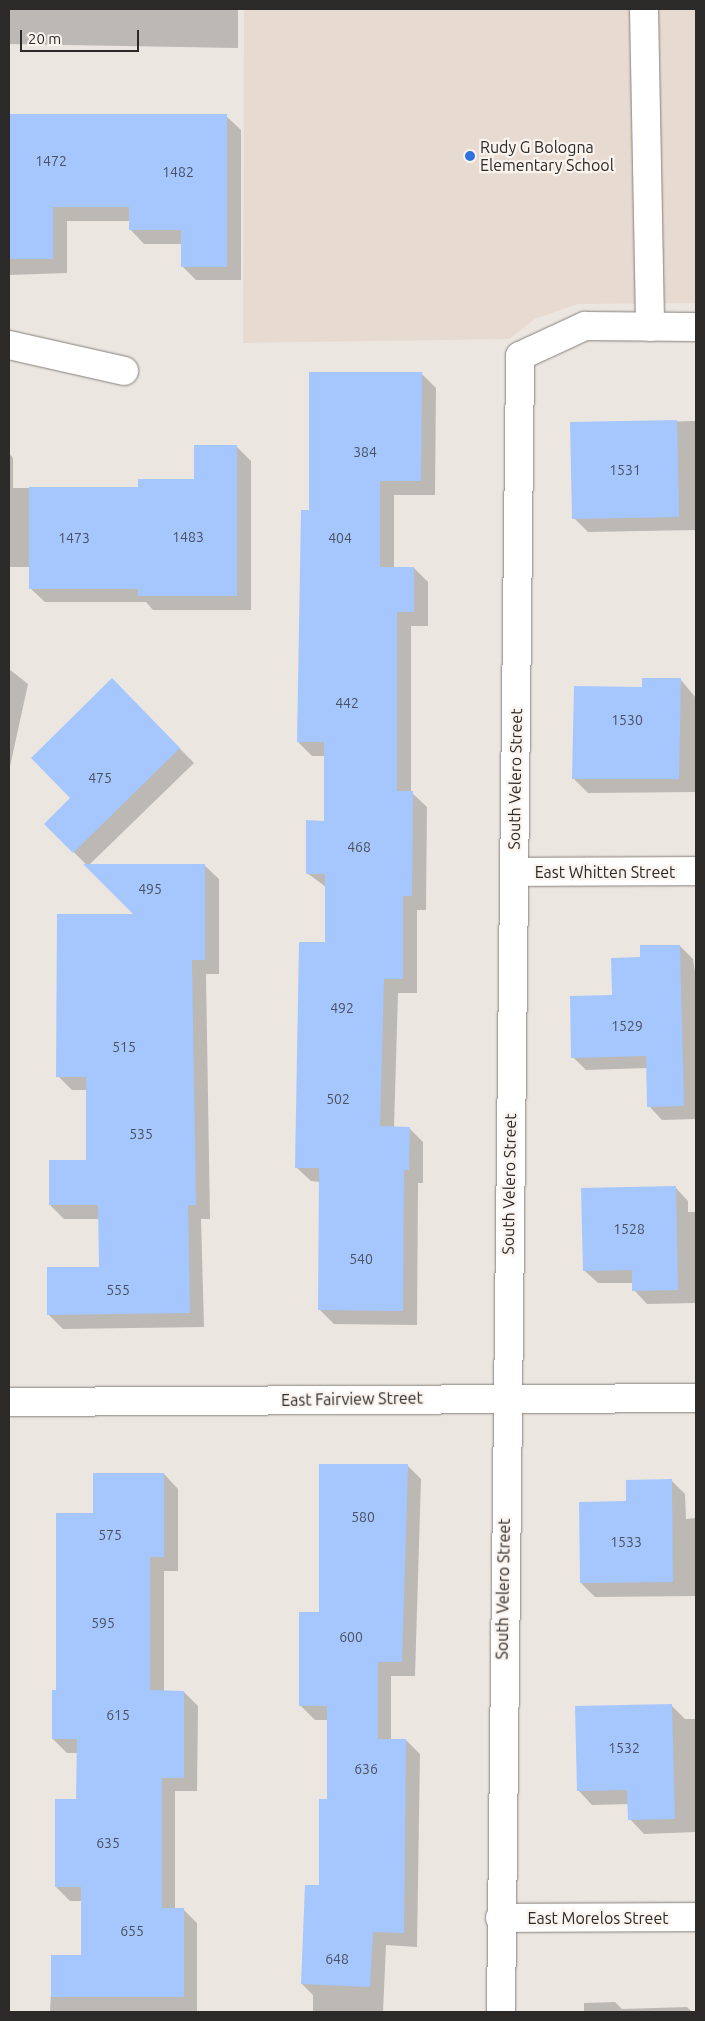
<!DOCTYPE html>
<html>
<head>
<meta charset="utf-8">
<style>
	body { margin:0 }
	#map { position:relative; width:705px; height:2021px; overflow:hidden; background:#ece6e1; font-family:Ubuntu,sans-serif }
	div>[style] { position:absolute }
	[style*='--x'] { left:calc(var(--x)*1px); top:calc(var(--y)*1px); width:calc(var(--w)*1px); rotate:calc(var(--a)*1deg) }
	.built>* { inset:0; background:#e7dad0 }
	.shadow>* { inset:0; background:#0003 }
	.building>* { inset:0; background:#a5c7fe }
	.roads { filter:drop-shadow(0 0 1px #85807b) drop-shadow(0 0 1px #85807b) }
	.minor>* { height:28px; margin:-14px; padding:0 14px; transform-origin:14px; border-radius:14px; background:#fff }
	.dots>* { width:14px; height:14px; translate:-50% -50%; box-sizing:border-box; border:2px solid #faf3ee; border-radius:50% }
	span { translate:-50% -50%; white-space:nowrap; text-align:center; line-height:1.15; -webkit-text-stroke:4.5px #faf3ee; paint-order:stroke }
	.number-label { font-size:14px; color:#4a515e }
	.number-label span { -webkit-text-stroke-width:0 }
	.poi-label { font-size:16px; color:#2c2a28 }
	.left { translate:0 -50%; text-align:left }
	.street-label { font-size:16px; color:#2c2a28 }
	.frame { position:absolute; inset:0; border:10px solid #2c2a28; pointer-events:none }
	.scale { position:absolute; left:20px; top:30px; width:119px; height:22px; box-sizing:border-box; border:2px solid #2c2a28; border-top:0; padding-left:6px; font-size:15px; line-height:18px; white-space:nowrap; color:#2c2a28; -webkit-text-stroke:4px #faf3ee; paint-order:stroke }
</style>
</head>
<body>
<div id="map">
	<div class="built">
		<i style="clip-path:polygon(244px 9px,696px 9px,696px 303px,577px 304px,535px 319px,509px 339px,243px 343px)"></i>
	</div>
	<div class="shadow">
		<i style="clip-path:polygon(9px 9px,238px 9px,238px 48px,9px 44px)"></i>
		<i style="clip-path:polygon(9px 114px,226px 116px,241px 130px,241px 280px,196px 280px,182px 266px,182px 244px,144px 244px,130px 229px,130px 221px,67px 221px,67px 273px,9px 275px)"></i>
		<i style="clip-path:polygon(421px 373px,436px 388px,435px 495px,394px 495px,394px 568px,414px 568px,428px 582px,428px 626px,411px 626px,411px 792px,427px 807px,426px 910px,417px 910px,417px 993px,398px 993px,394px 1128px,409px 1128px,423px 1142px,423px 1183px,418px 1183px,417px 1325px,334px 1324px,320px 1310px,320px 1182px,311px 1181px,296px 1167px,326px 943px,326px 887px,307px 873px,326px 822px,326px 756px,312px 756px,298px 742px,310px 511px)"></i>
		<i style="clip-path:polygon(696px 421px,696px 530px,588px 532px,574px 518px,572px 424px)"></i>
		<i style="clip-path:polygon(237px 447px,251px 461px,251px 610px,153px 610px,146px 602px,45px 602px,30px 588px,30px 567px,9px 567px,9px 453px,13px 458px,13px 488px,139px 488px,195px 480px)"></i>
		<i style="clip-path:polygon(9px 669px,28px 684px,9px 771px)"></i>
		<i style="clip-path:polygon(112px 680px,194px 763px,89px 865px,204px 865px,219px 879px,219px 974px,206px 974px,210px 1219px,201px 1219px,204px 1327px,63px 1329px,49px 1315px,100px 1268px,100px 1219px,64px 1219px,50px 1205px,87px 1161px,87px 1090px,72px 1090px,58px 1076px,136px 915px,46px 824px,72px 798px)"></i>
		<i style="clip-path:polygon(681px 680px,696px 698px,696px 792px,588px 793px,574px 779px,644px 688px)"></i>
		<i style="clip-path:polygon(680px 946px,693px 959px,696px 978px,696px 1119px,662px 1120px,649px 1106px,647px 1068px,586px 1070px,573px 1057px,641px 958px)"></i>
		<i style="clip-path:polygon(675px 1187px,688px 1201px,688px 1212px,696px 1212px,696px 1303px,647px 1304px,634px 1290px,633px 1283px,598px 1283px,584px 1270px)"></i>
		<i style="clip-path:polygon(407px 1465px,421px 1479px,415px 1676px,391px 1676px,391px 1740px,406px 1740px,420px 1754px,417px 1947px,386px 1945px,383px 2012px,313px 2012px,313px 1995px,302px 1984px,320px 1887px,328px 1800px,328px 1720px,315px 1720px,301px 1706px,320px 1613px)"></i>
		<i style="clip-path:polygon(164px 1474px,178px 1489px,178px 1571px,164px 1571px,164px 1692px,184px 1692px,198px 1706px,197px 1791px,175px 1791px,175px 1909px,183px 1909px,197px 1923px,197px 2012px,50px 2012px,53px 1956px,82px 1956px,82px 1901px,70px 1901px,56px 1887px,78px 1801px,78px 1753px,67px 1753px,53px 1739px,58px 1691px,94px 1514px)"></i>
		<i style="clip-path:polygon(671px 1480px,685px 1494px,686px 1519px,696px 1518px,696px 1596px,595px 1597px,581px 1583px,628px 1503px)"></i>
		<i style="clip-path:polygon(671px 1705px,685px 1719px,696px 1719px,696px 1832px,644px 1834px,630px 1819px,629px 1804px,592px 1805px,578px 1790px)"></i>
		<i style="clip-path:polygon(615px 2002px,622px 2009px,687px 2007px,692px 2012px,584px 2012px,584px 2003px)"></i>
	</div>
	<div class="building">
		<i style="clip-path:polygon(9px 114px,227px 114px,227px 267px,181px 267px,181px 230px,129px 230px,129px 207px,53px 207px,53px 259px,9px 259px)"></i>
		<i style="clip-path:polygon(309px 372px,422px 372px,421px 481px,380px 481px,380px 567px,414px 567px,414px 612px,397px 612px,397px 791px,413px 791px,412px 896px,403px 896px,403px 979px,384px 979px,380px 1126px,410px 1127px,409px 1170px,404px 1170px,403px 1311px,318px 1310px,319px 1168px,295px 1168px,299px 942px,325px 942px,325px 874px,306px 874px,306px 820px,324px 821px,324px 742px,297px 742px,301px 510px,309px 510px)"></i>
		<i style="clip-path:polygon(677px 420px,679px 517px,572px 519px,570px 422px)"></i>
		<i style="clip-path:polygon(194px 445px,237px 445px,237px 596px,138px 596px,138px 589px,29px 589px,29px 487px,138px 487px,138px 479px,194px 479px)"></i>
		<i style="clip-path:polygon(112px 678px,180px 748px,73px 853px,44px 824px,70px 798px,31px 758px)"></i>
		<i style="clip-path:polygon(642px 678px,681px 678px,679px 779px,572px 779px,574px 686px,642px 687px)"></i>
		<i style="clip-path:polygon(83px 864px,205px 864px,205px 960px,192px 960px,196px 1205px,188px 1205px,190px 1313px,47px 1315px,47px 1267px,99px 1267px,98px 1205px,49px 1205px,49px 1160px,86px 1160px,86px 1077px,56px 1077px,57px 914px,133px 914px)"></i>
		<i style="clip-path:polygon(640px 945px,680px 945px,684px 1106px,647px 1107px,646px 1056px,571px 1058px,570px 996px,612px 995px,611px 958px,640px 957px)"></i>
		<i style="clip-path:polygon(676px 1186px,678px 1290px,632px 1291px,632px 1270px,583px 1271px,581px 1188px)"></i>
		<i style="clip-path:polygon(319px 1464px,408px 1464px,402px 1662px,378px 1662px,378px 1739px,406px 1739px,404px 1933px,373px 1932px,370px 1987px,301px 1984px,305px 1885px,319px 1885px,319px 1799px,327px 1799px,327px 1706px,299px 1706px,299px 1612px,319px 1612px)"></i>
		<i style="clip-path:polygon(93px 1473px,164px 1473px,164px 1557px,150px 1557px,150px 1690px,184px 1691px,184px 1778px,162px 1778px,162px 1908px,184px 1908px,184px 1997px,51px 1997px,51px 1955px,81px 1955px,81px 1887px,55px 1887px,55px 1799px,76px 1799px,77px 1739px,52px 1739px,52px 1690px,56px 1690px,56px 1513px,93px 1513px)"></i>
		<i style="clip-path:polygon(672px 1479px,673px 1582px,580px 1583px,579px 1502px,626px 1501px,626px 1480px)"></i>
		<i style="clip-path:polygon(672px 1704px,675px 1819px,628px 1820px,627px 1790px,577px 1791px,575px 1706px)"></i>
	</div>
	<div class="roads">
		<div class="minor">
			<i style="--x:644;--y:9;--w:318;--a:88.9"></i>
			<i style="--x:9;--y:345;--w:118;--a:12.7"></i>
			<i style="--x:514;--y:872;--w:182;--a:-0.3"></i>
			<i style="--x:9;--y:1402;--w:687;--a:-0.33"></i>
			<i style="--x:500;--y:1918;--w:196;--a:-0.3"></i>
			<i style="--x:501;--y:2012;--w:1656;--a:-89.34"></i>
			<i style="--x:520;--y:356;--w:72;--a:-24.8"></i>
			<i style="--x:585;--y:326;--w:111;--a:0.5"></i>
		</div>
	</div>
	<div class="dots">
		<i style="left:470px;top:156px;background:#2f72df"></i>
	</div>
	<div class="number-label">
		<span style="left:51px;top:161px">1472</span>
		<span style="left:178px;top:172px">1482</span>
		<span style="left:365px;top:452px">384</span>
		<span style="left:625px;top:470px">1531</span>
		<span style="left:188px;top:537px">1483</span>
		<span style="left:74px;top:538px">1473</span>
		<span style="left:340px;top:538px">404</span>
		<span style="left:347px;top:703px">442</span>
		<span style="left:627px;top:720px">1530</span>
		<span style="left:100px;top:778px">475</span>
		<span style="left:359px;top:847px">468</span>
		<span style="left:150px;top:889px">495</span>
		<span style="left:342px;top:1008px">492</span>
		<span style="left:627px;top:1026px">1529</span>
		<span style="left:124px;top:1047px">515</span>
		<span style="left:338px;top:1099px">502</span>
		<span style="left:141px;top:1134px">535</span>
		<span style="left:629px;top:1229px">1528</span>
		<span style="left:361px;top:1259px">540</span>
		<span style="left:118px;top:1290px">555</span>
		<span style="left:363px;top:1517px">580</span>
		<span style="left:110px;top:1535px">575</span>
		<span style="left:626px;top:1542px">1533</span>
		<span style="left:103px;top:1623px">595</span>
		<span style="left:351px;top:1637px">600</span>
		<span style="left:118px;top:1715px">615</span>
		<span style="left:624px;top:1748px">1532</span>
		<span style="left:366px;top:1769px">636</span>
		<span style="left:108px;top:1843px">635</span>
		<span style="left:132px;top:1931px">655</span>
		<span style="left:337px;top:1959px">648</span>
	</div>
	<div class="poi-label">
		<span class="left" style="left:480px;top:156px">Rudy G Bologna<br>Elementary School</span>
	</div>
	<div class="street-label">
		<span style="left:515px;top:779px;rotate:-89deg">South Velero Street</span>
		<span style="left:605px;top:872px">East Whitten Street</span>
		<span style="left:509px;top:1184px;rotate:-89deg">South Velero Street</span>
		<span style="left:352px;top:1399px;rotate:-1deg">East Fairview Street</span>
		<span style="left:503px;top:1589px;rotate:-89deg">South Velero Street</span>
		<span style="left:598px;top:1918px">East Morelos Street</span>
	</div>
	<div class="frame"></div>
	<div class="scale">20 m</div>
</div>
</body>
</html>
